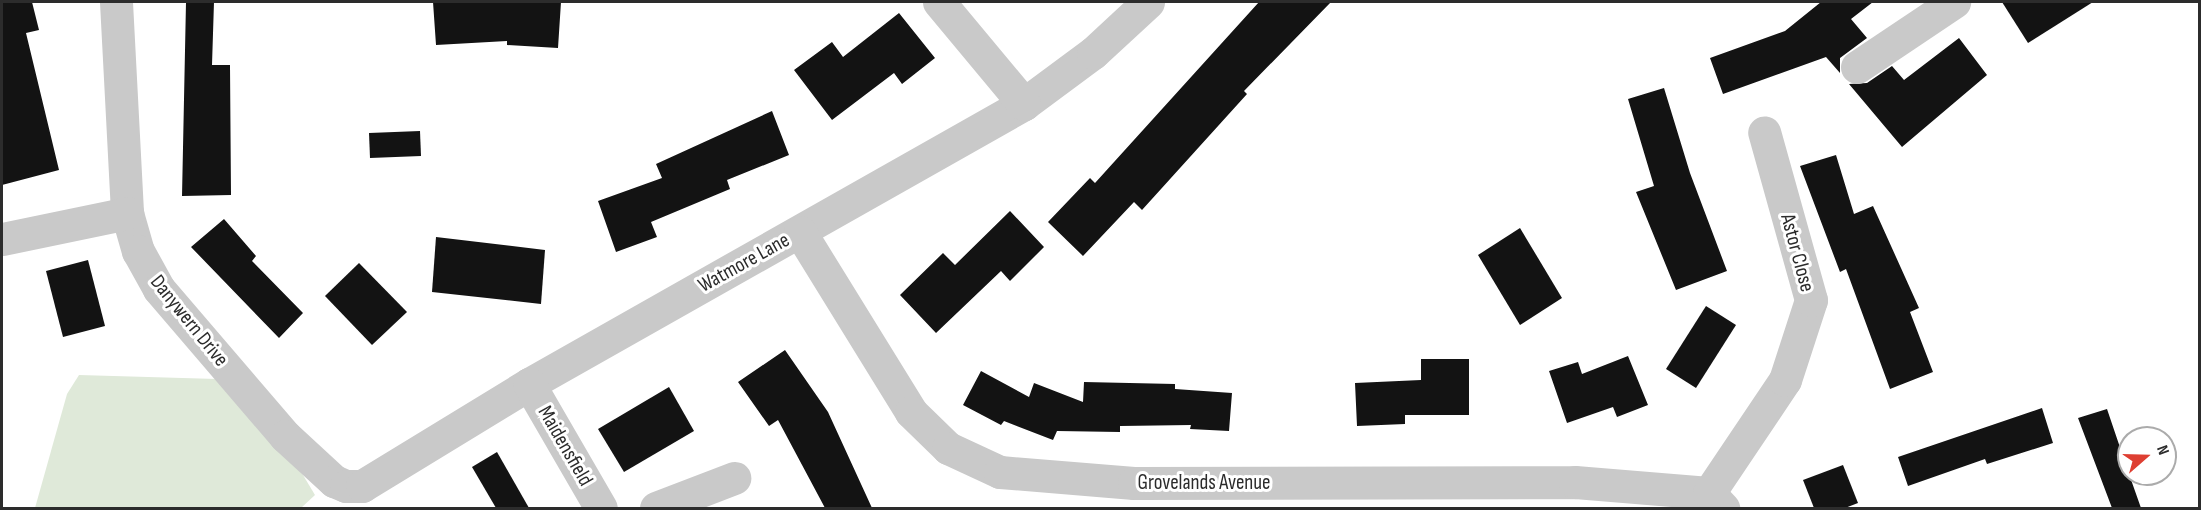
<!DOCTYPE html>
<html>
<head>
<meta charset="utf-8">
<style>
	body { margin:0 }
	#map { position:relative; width:2201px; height:510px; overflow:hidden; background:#fff; font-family:"Sofia Sans Condensed",sans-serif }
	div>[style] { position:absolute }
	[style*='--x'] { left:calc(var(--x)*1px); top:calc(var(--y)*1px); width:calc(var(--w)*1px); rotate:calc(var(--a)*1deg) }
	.green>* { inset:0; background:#dfe9d9 }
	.building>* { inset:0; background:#131313 }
	.street>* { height:33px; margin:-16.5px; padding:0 16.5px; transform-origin:16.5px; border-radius:16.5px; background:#c9c9c9 }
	span { translate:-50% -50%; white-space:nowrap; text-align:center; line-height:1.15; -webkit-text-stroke:6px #fff; paint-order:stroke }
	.street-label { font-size:21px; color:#2c2c2c }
	.frame { position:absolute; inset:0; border:3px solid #2c2c2c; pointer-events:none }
	.north { position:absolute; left:2117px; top:426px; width:60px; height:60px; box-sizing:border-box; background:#fff; border:2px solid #ababab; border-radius:50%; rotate:70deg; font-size:16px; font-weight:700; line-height:24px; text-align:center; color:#2c2c2c }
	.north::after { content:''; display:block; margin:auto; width:21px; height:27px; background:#de3f32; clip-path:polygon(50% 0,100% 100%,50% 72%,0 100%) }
</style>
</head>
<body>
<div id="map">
	<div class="green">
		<i style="clip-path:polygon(79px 375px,217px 379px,303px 475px,315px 495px,301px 508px,35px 508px,67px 394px)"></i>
	</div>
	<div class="building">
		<i style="clip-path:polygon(2px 2px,32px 2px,39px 30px,26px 33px,59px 170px,2px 185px)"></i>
		<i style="clip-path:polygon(186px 2px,214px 2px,212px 65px,230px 65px,231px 195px,182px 196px)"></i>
		<i style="clip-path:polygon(433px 2px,561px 2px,558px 48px,507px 45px,507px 41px,436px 45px)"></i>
		<i style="clip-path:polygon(1259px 2px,1331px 2px,1244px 91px,1247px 94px,1142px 210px,1134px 202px,1083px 256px,1048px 222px,1090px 178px,1095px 183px)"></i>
		<i style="clip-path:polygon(1821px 2px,1873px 2px,1851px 19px,1867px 38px,1840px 58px,1840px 73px,1826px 57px,1723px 94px,1710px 58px,1785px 31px)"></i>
		<i style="clip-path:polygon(2002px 2px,2093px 2px,2028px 43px)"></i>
		<i style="clip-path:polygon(899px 13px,935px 58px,902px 84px,894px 73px,832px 120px,794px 70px,832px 42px,843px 57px)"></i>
		<i style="clip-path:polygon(1959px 38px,1987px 75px,1902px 147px,1849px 84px,1867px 83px,1892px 66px,1904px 80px)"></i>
		<i style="clip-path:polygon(1664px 88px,1690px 173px,1727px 271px,1676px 290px,1636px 192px,1654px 186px,1628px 99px)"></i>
		<i style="clip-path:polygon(772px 111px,789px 155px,727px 180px,730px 189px,651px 222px,657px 237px,616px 252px,598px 201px,662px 178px,656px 164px)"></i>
		<i style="clip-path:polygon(420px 131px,421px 156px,370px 158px,369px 133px)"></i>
		<i style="clip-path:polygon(1836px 155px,1854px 214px,1873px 206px,1919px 308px,1910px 312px,1933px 372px,1890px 389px,1846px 269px,1840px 272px,1800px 166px)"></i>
		<i style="clip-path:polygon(1010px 211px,1044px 247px,1010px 281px,1001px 271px,936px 333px,900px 295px,943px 253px,955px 265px)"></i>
		<i style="clip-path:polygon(224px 219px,256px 256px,252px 261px,303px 313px,279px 338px,191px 247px)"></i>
		<i style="clip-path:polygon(1520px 228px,1562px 298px,1520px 325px,1478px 255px)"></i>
		<i style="clip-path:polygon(436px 237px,545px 250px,541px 304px,432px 292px)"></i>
		<i style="clip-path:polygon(88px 260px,105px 326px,63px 337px,46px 271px)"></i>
		<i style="clip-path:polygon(359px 263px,407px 312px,372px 345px,325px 296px)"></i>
		<i style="clip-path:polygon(1706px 306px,1736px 325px,1696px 388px,1666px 369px)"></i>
		<i style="clip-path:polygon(785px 350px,828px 412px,872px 508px,825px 508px,778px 420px,769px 426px,738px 382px)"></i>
		<i style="clip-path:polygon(1628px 356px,1648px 405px,1617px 417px,1613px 407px,1567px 423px,1549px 371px,1578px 362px,1582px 374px)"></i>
		<i style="clip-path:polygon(1421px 359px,1469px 359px,1469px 415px,1405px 415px,1405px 424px,1357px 426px,1355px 383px,1421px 380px)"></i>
		<i style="clip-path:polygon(981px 371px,1029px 397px,1034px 383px,1083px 402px,1084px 382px,1175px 384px,1175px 389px,1232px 393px,1229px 431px,1190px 429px,1191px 425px,1120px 426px,1120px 432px,1057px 431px,1053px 440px,1004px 421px,1001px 425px,963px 405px)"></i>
		<i style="clip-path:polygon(669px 387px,694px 431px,624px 472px,598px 429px)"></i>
		<i style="clip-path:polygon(2042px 408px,2053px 443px,1987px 464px,1985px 459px,1908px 486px,1898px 457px)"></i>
		<i style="clip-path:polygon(2107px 409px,2129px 474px,2141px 508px,2112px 508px,2078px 418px)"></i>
		<i style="clip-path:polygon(497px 452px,529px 508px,496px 508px,472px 467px)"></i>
		<i style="clip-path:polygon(1843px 465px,1858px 503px,1845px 508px,1814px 508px,1803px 480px)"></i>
	</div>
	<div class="street">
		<i style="--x:116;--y:2;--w:211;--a:87"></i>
		<i style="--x:127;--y:213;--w:40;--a:74"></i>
		<i style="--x:138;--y:251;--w:43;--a:61.1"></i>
		<i style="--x:159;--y:289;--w:194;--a:49.4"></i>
		<i style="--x:285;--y:436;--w:67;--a:42.6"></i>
		<i style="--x:334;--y:481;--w:13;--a:23"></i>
		<i style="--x:346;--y:486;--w:16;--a:0"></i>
		<i style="--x:362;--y:486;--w:196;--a:-31.4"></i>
		<i style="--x:529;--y:384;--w:569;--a:-29.49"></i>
		<i style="--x:1024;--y:104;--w:86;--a:-36.5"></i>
		<i style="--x:1093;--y:53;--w:75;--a:-42.8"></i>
		<i style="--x:939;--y:2;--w:133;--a:50.2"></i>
		<i style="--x:1857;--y:67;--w:117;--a:-33.8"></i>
		<i style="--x:800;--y:232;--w:211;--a:58.3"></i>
		<i style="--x:911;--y:412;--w:52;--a:44.2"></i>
		<i style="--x:948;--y:448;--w:57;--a:24.8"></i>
		<i style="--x:1000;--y:472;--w:134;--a:4.7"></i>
		<i style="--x:1134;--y:483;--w:441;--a:-0.1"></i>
		<i style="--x:1575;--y:482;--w:134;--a:4.7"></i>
		<i style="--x:1709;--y:493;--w:21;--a:47"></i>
		<i style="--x:2;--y:239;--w:128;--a:-11.7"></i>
		<i style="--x:529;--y:384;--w:143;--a:59.9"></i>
		<i style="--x:1709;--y:493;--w:136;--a:-56.1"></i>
		<i style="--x:1785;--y:380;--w:84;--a:-72"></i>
		<i style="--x:1811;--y:300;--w:174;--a:-105.6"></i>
		<i style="--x:656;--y:508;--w:84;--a:-21"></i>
	</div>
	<div class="street-label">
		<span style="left:1797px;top:253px;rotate:75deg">Astor Close</span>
		<span style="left:744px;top:263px;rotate:-29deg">Watmore Lane</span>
		<span style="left:189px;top:321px;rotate:51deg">Danywern Drive</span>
		<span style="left:565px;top:446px;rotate:60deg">Maidensfield</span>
		<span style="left:1204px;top:483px">Grovelands Avenue</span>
	</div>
	<div class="frame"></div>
	<div class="north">N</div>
</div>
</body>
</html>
